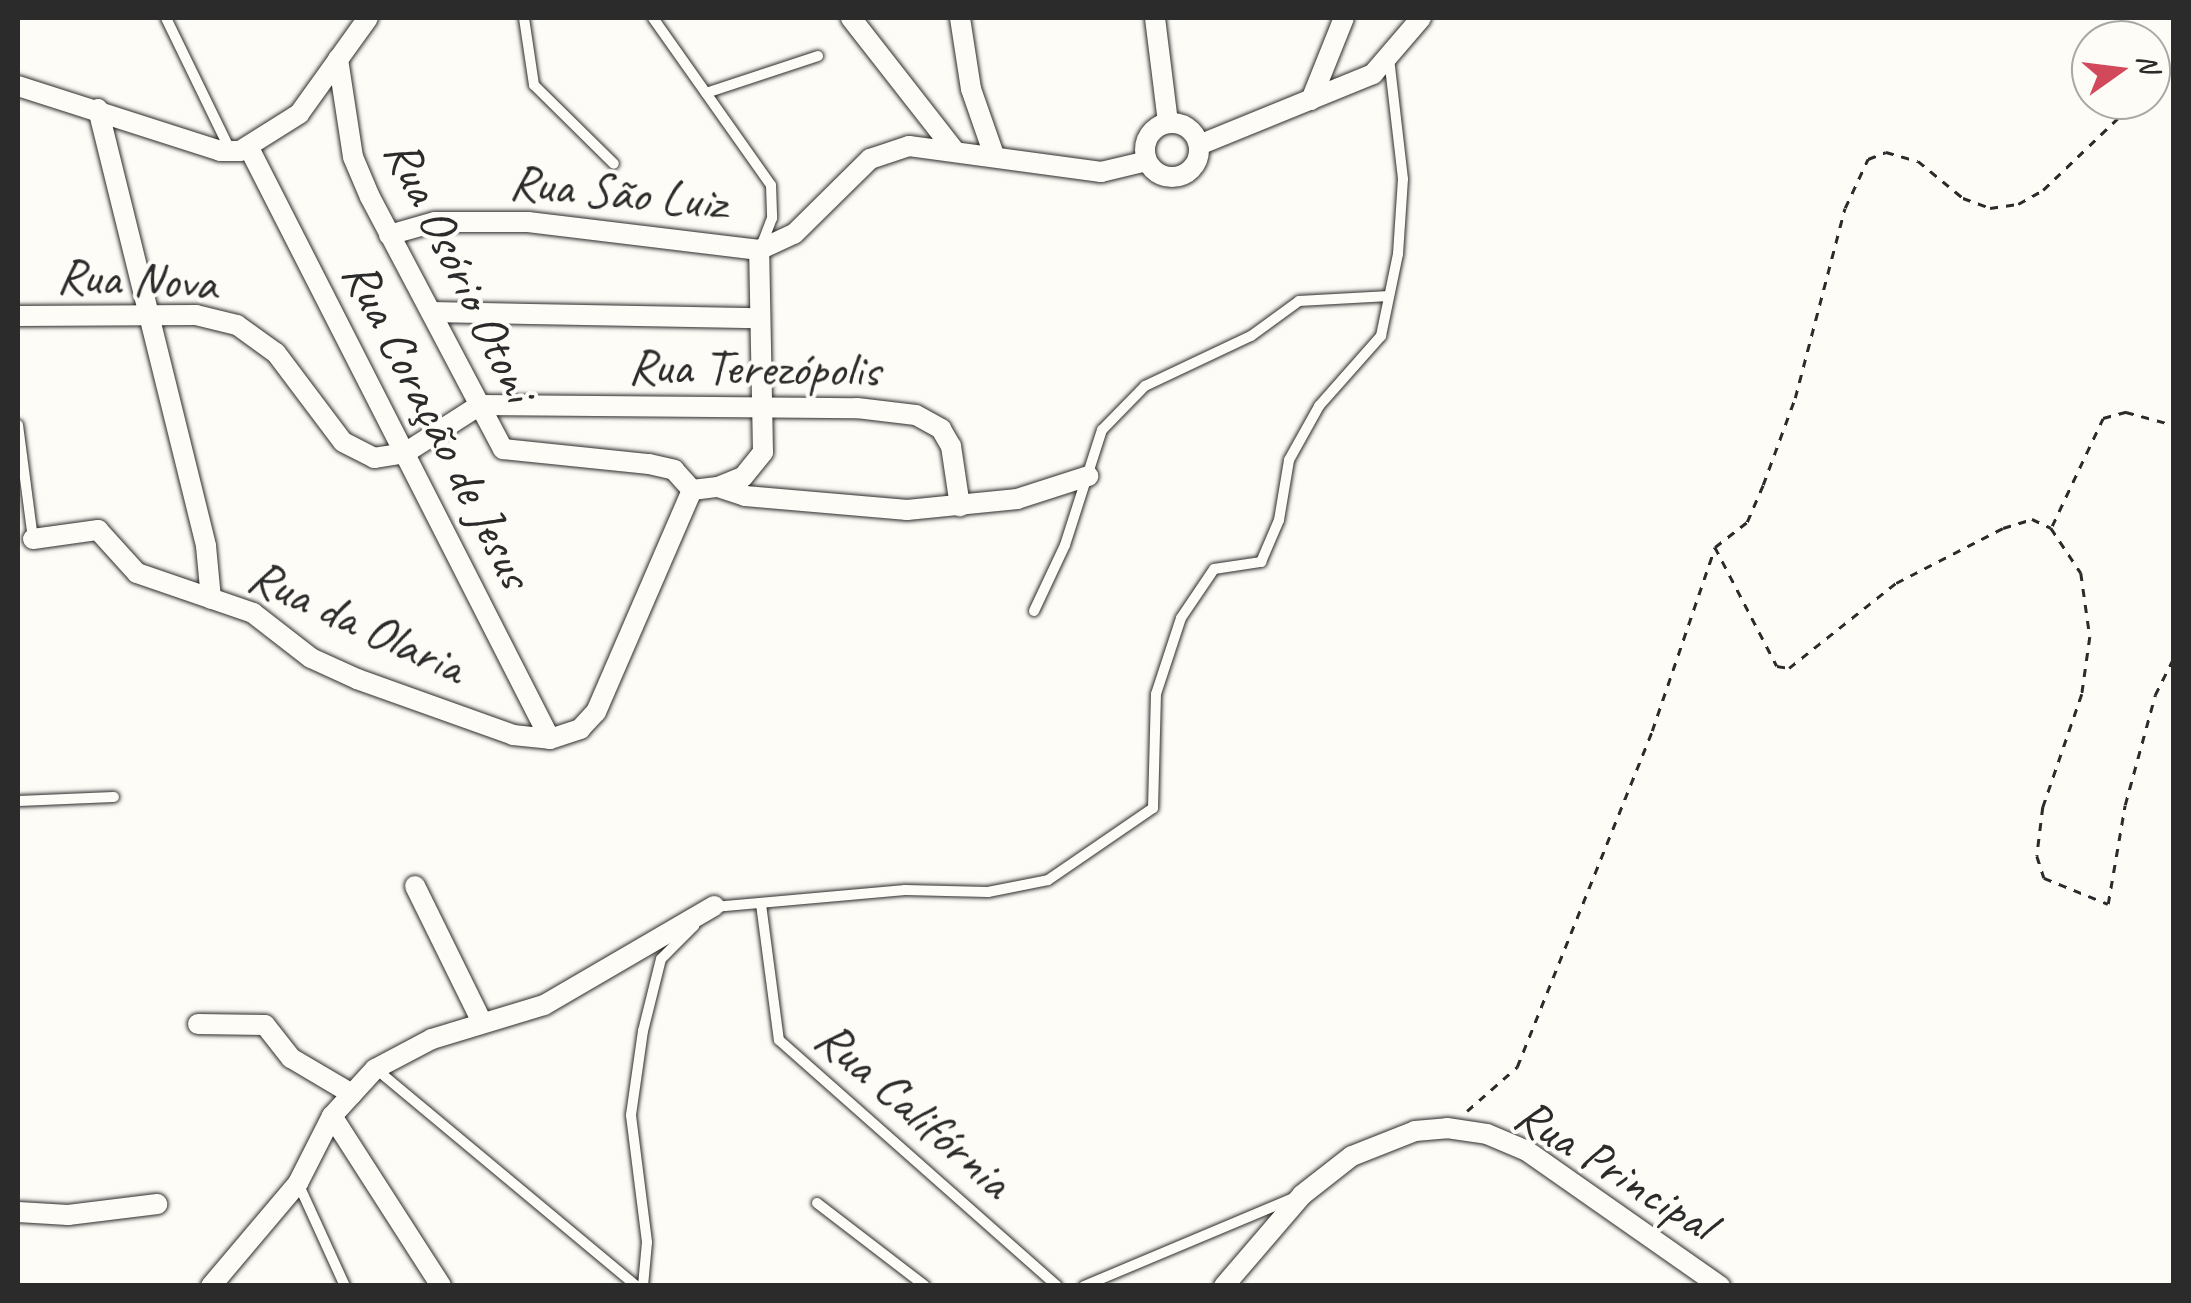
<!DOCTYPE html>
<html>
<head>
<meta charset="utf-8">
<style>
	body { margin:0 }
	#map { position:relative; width:2191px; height:1303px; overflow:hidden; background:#fdfcf7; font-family:Caveat,sans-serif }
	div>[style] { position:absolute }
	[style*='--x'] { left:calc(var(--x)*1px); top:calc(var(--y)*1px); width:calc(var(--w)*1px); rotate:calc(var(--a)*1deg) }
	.path>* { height:2.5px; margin-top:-1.25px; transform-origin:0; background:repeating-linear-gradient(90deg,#2b2b2b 0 8px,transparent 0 16px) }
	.roads { filter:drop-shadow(0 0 2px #2b2b2b) drop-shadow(0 0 2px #2b2b2b) }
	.service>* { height:10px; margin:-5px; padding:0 5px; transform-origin:5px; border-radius:5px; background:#fdfcf7 }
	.minor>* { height:20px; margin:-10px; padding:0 10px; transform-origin:10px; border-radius:10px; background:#fdfcf7 }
	.minor>.ring { margin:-10px; padding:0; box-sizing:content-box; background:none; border:20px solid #fdfcf7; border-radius:50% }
	span { translate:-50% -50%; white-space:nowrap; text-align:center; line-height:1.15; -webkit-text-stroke:8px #fdfcf7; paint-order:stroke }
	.street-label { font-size:50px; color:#2b2b2b }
	.frame { position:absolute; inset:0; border:20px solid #2b2b2b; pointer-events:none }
	.north { position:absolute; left:2071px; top:20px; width:100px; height:100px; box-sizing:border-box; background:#fdfcf7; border:2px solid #a9a8a5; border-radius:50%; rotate:76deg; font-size:28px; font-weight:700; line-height:40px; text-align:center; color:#2b2b2b }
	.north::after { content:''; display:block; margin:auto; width:35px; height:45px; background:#d1495b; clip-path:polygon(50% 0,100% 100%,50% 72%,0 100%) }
</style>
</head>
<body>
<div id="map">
	<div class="path">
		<i style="--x:2151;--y:86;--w:32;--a:-44"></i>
		<i style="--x:2052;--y:526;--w:119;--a:-64.7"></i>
		<i style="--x:2103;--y:418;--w:24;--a:-15"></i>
		<i style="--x:2126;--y:412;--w:50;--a:15.2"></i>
		<i style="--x:1715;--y:547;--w:134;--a:62.5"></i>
		<i style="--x:1777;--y:666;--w:12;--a:9"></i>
		<i style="--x:1789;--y:668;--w:137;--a:-38.5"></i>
		<i style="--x:1896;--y:583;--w:120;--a:-27.2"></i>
		<i style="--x:2003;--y:528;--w:30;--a:-17"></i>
		<i style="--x:2032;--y:519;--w:21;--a:25"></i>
		<i style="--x:2051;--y:528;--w:54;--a:56.3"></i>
		<i style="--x:2081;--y:573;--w:65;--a:82"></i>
		<i style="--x:2090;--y:637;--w:58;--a:98"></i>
		<i style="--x:2082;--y:694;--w:120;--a:109"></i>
		<i style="--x:2043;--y:807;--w:49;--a:97"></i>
		<i style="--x:2037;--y:856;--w:23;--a:72"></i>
		<i style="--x:2044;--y:878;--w:69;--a:22.1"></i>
		<i style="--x:2108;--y:904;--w:100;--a:-80.3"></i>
		<i style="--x:2125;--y:805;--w:114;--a:-74.7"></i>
		<i style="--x:2155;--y:695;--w:42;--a:-63.4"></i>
		<i style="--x:1467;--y:1111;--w:67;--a:-41.3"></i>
		<i style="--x:1517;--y:1067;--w:362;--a:-68.1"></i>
		<i style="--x:1652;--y:731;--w:194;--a:-71.1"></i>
		<i style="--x:1715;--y:547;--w:41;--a:-38"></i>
		<i style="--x:1747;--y:522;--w:40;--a:-66.6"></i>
		<i style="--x:1763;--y:485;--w:93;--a:-69.8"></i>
		<i style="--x:1795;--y:398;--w:196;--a:-75.3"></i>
		<i style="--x:1845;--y:208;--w:54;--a:-64.9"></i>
		<i style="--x:1868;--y:159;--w:19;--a:-21"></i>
		<i style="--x:1886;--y:152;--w:33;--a:16"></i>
		<i style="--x:1918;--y:161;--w:58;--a:39.4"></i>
		<i style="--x:1963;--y:198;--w:29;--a:20"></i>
		<i style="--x:1990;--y:208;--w:28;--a:-8"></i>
		<i style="--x:2018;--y:204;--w:29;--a:-29"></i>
		<i style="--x:2043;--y:190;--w:130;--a:-43.8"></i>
	</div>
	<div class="roads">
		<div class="service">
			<i style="--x:166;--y:18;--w:149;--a:64.1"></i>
			<i style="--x:524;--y:18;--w:68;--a:81.5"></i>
			<i style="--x:534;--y:85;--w:112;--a:44.6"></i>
			<i style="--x:653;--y:18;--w:204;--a:54.8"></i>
			<i style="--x:771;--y:185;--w:33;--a:88"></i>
			<i style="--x:772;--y:218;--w:30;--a:111"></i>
			<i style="--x:706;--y:93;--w:118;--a:-18.3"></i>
			<i style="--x:18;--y:425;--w:115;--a:82.5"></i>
			<i style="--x:1034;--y:611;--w:73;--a:-64.8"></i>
			<i style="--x:1065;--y:545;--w:121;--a:-72.2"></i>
			<i style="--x:1102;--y:430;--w:62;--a:-45.7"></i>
			<i style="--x:1145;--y:386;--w:117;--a:-25.3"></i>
			<i style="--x:1251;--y:336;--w:59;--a:-36.1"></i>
			<i style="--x:1299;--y:301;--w:90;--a:-3.2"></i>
			<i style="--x:18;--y:801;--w:96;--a:-2.4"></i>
			<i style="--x:761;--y:904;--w:137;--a:82.5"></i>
			<i style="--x:779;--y:1040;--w:371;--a:41.5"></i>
			<i style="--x:714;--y:907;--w:192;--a:-5.1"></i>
			<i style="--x:905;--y:890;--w:83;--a:1.4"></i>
			<i style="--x:988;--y:892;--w:61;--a:-11.3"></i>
			<i style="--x:1048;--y:880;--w:127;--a:-34.4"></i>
			<i style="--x:1153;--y:808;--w:114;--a:-88.5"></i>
			<i style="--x:1156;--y:694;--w:80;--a:-71.8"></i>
			<i style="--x:1181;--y:618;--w:59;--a:-56"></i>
			<i style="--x:1214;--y:569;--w:48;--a:-8.5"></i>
			<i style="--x:1261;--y:562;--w:46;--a:-66.8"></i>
			<i style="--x:1279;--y:520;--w:61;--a:-80.5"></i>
			<i style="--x:1289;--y:460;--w:62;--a:-60.9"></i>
			<i style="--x:1319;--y:406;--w:94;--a:-48.5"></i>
			<i style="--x:1381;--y:336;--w:84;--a:-78.3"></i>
			<i style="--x:1398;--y:254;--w:75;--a:-86.2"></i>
			<i style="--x:1403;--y:179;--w:122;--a:-96.6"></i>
			<i style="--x:376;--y:1069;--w:339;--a:39.8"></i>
			<i style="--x:298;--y:1183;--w:113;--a:65.5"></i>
			<i style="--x:817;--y:1203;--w:136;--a:37.5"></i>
			<i style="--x:643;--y:1286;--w:44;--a:-84.8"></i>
			<i style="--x:647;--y:1242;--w:128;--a:-97.2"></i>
			<i style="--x:631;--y:1115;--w:85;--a:-81.9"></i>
			<i style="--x:643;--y:1031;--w:74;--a:-76"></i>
			<i style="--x:661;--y:959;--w:47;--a:-45"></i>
			<i style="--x:1084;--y:1286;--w:225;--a:-22.8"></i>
		</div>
		<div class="minor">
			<i style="--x:851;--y:18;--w:167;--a:52"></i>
			<i style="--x:960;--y:18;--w:72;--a:81.2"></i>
			<i style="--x:971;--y:89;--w:70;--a:70.8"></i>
			<i style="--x:1155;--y:18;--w:106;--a:82.9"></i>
			<i style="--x:338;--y:59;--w:99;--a:81.3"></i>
			<i style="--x:353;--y:157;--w:43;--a:67"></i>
			<i style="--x:370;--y:197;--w:285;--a:62.2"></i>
			<i style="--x:503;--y:449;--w:147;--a:5.9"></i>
			<i style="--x:649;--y:464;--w:26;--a:13"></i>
			<i style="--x:674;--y:470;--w:27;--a:48"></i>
			<i style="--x:18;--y:86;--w:212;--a:17.8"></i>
			<i style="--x:220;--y:151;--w:20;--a:0"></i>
			<i style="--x:240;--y:151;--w:70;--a:-32.1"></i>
			<i style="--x:299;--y:114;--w:118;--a:-54.3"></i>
			<i style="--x:1311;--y:100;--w:88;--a:-68.1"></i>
			<i style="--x:98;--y:109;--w:450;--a:76.1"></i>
			<i style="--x:206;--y:546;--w:53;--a:84.6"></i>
			<i class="ring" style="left:1145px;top:123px;width:34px;height:34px"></i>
			<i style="--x:1199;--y:145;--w:188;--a:-22.2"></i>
			<i style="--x:1373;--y:74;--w:74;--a:-49.4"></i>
			<i style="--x:249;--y:148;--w:663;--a:63.01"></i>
			<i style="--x:389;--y:235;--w:48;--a:-15.8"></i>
			<i style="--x:435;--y:222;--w:93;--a:0"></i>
			<i style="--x:528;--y:222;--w:233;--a:6.9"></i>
			<i style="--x:759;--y:250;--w:38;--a:-25"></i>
			<i style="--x:794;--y:234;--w:107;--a:-44.6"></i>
			<i style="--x:870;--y:159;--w:41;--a:-18.4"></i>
			<i style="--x:909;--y:146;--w:194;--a:7.7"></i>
			<i style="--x:1101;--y:172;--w:47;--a:-13.4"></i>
			<i style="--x:431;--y:312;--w:327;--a:1.1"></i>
			<i style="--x:18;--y:316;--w:178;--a:-0.3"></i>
			<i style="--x:196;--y:315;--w:42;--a:13.7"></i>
			<i style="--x:237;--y:325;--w:48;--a:35.7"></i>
			<i style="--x:276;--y:353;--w:111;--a:53"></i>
			<i style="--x:343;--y:442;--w:35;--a:27"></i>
			<i style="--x:374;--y:458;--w:31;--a:-9"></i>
			<i style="--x:405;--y:453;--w:89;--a:-32.6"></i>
			<i style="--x:480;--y:405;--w:377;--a:0.5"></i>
			<i style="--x:857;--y:408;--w:59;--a:6.8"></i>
			<i style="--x:916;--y:415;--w:29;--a:29"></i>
			<i style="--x:941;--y:429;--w:20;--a:60"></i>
			<i style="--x:951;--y:446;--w:61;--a:81.5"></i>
			<i style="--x:718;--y:487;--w:27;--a:-22"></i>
			<i style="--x:743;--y:477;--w:32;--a:-51"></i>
			<i style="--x:763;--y:452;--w:202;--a:-91.1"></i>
			<i style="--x:692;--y:490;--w:26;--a:-7"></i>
			<i style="--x:718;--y:487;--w:28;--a:18"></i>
			<i style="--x:745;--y:496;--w:163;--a:4.9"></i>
			<i style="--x:907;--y:510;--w:111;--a:-5.7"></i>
			<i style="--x:1017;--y:499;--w:75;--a:-17.9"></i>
			<i style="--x:33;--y:539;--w:66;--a:-7.9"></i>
			<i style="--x:98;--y:530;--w:58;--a:47.8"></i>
			<i style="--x:137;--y:573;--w:123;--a:19"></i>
			<i style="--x:253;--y:613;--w:73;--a:37.8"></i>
			<i style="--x:311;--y:658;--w:51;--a:24.5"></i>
			<i style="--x:357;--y:679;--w:166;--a:19.7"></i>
			<i style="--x:513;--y:735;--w:37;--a:6"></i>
			<i style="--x:550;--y:739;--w:32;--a:-18"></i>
			<i style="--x:580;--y:729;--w:23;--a:-47"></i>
			<i style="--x:596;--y:712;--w:242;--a:-66.6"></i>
			<i style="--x:415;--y:886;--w:152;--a:63.8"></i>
			<i style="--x:198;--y:1024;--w:67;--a:0.9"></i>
			<i style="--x:265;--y:1025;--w:42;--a:51.8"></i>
			<i style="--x:291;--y:1058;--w:71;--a:30.5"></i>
			<i style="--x:332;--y:1116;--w:202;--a:57.3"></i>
			<i style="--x:18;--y:1212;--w:50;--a:3.4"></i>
			<i style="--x:68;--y:1215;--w:90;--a:-7"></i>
			<i style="--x:211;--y:1286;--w:135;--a:-49.8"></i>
			<i style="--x:298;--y:1183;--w:75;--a:-63.1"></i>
			<i style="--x:332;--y:1116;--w:64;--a:-47.5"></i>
			<i style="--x:375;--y:1069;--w:64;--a:-27.8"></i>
			<i style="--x:432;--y:1039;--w:117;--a:-16.9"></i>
			<i style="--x:544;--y:1005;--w:197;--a:-30.2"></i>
			<i style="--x:1224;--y:1286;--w:120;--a:-49.4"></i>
			<i style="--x:1302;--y:1195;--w:63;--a:-38"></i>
			<i style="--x:1352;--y:1156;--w:68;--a:-21.6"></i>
			<i style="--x:1415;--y:1131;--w:32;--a:-5"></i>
			<i style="--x:1447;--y:1128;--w:40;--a:8.5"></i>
			<i style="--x:1487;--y:1134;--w:43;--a:23"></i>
			<i style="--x:1527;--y:1151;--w:236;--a:35"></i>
		</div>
	</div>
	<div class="street-label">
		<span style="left:618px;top:192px;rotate:6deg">Rua São Luiz</span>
		<span style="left:461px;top:270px;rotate:64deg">Rua Osório Otoni</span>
		<span style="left:137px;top:279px;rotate:3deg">Rua Nova</span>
		<span style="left:754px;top:368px;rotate:1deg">Rua Terezópolis</span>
		<span style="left:438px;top:424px;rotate:63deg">Rua Coração de Jesus</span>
		<span style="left:357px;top:621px;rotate:25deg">Rua da Olaria</span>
		<span style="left:914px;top:1109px;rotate:41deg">Rua Califórnia</span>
		<span style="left:1615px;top:1169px;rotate:32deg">Rua Principal</span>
	</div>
	<div class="frame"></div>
	<div class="north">N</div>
</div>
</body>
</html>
